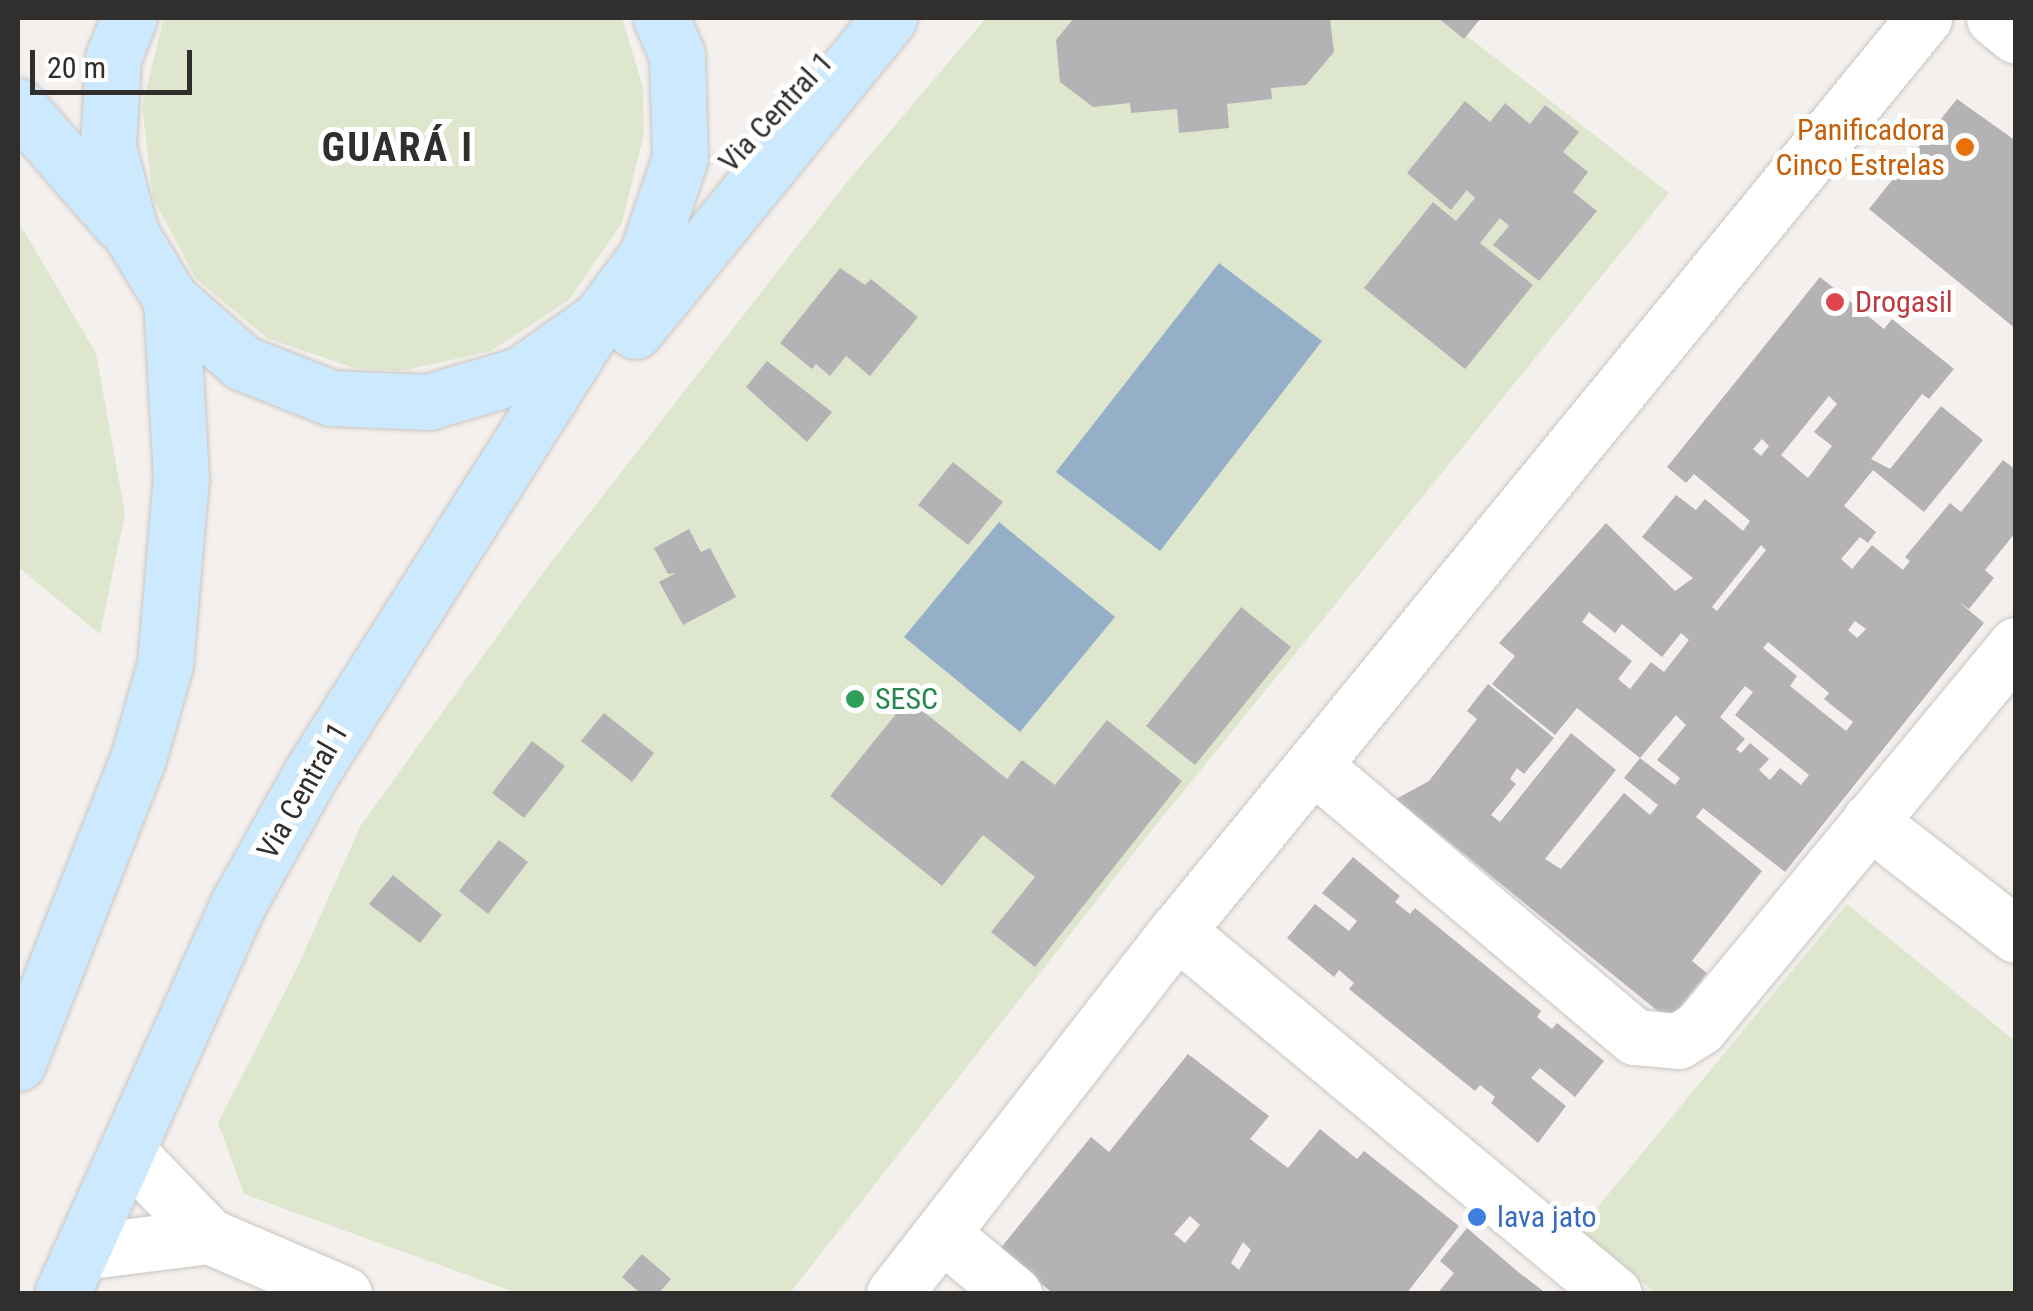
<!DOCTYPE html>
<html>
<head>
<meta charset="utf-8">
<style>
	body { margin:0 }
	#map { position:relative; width:2033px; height:1311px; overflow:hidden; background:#f4f0ed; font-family:"Roboto Condensed",sans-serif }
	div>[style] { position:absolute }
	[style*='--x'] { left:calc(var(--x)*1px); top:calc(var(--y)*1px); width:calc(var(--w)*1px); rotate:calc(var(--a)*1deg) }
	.green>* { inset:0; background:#dee7ce }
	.water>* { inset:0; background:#95afc8 }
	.building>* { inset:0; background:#b5b2b6 }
	.roads { filter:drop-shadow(0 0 2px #c9c5c2) drop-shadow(0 0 2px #c9c5c2) }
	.street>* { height:55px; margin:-27.5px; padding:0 27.5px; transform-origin:27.5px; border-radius:27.5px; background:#fff }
	.secondary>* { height:55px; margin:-27.5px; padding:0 27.5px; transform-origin:27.5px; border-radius:27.5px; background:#cde9fd }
	.dots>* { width:28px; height:28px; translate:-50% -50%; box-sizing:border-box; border:5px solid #fff; border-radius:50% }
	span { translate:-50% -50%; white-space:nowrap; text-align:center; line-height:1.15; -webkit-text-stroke:10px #fff; paint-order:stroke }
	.street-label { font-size:30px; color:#312f2e }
	.food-label { font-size:30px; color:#c56008 }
	.right { translate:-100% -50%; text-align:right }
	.health-label { font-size:30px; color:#be3a42 }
	.left { translate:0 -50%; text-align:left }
	.leisure-label { font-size:30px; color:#27864d }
	.shop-label { font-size:30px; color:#366cbe }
	.district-label { font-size:40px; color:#312f2e; font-weight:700; letter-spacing:2.5px }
	.frame { position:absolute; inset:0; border:20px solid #312f2e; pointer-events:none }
	.scale { position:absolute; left:30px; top:50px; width:162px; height:45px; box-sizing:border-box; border:5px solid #312f2e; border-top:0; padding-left:12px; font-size:30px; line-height:35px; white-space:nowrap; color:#312f2e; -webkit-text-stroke:8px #fff; paint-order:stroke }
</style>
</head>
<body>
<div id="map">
	<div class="green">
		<i style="clip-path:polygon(164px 18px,622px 18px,643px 87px,644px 134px,622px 223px,569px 300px,491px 351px,401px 371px,354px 368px,267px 338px,196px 279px,153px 198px,142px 106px)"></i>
		<i style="clip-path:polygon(986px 18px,1444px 18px,1669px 193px,1144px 840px,790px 1293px,517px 1293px,244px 1194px,218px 1123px,296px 970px,361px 825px,542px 574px,847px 182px)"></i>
		<i style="clip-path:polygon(18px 221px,96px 353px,125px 514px,100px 634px,18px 567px)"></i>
		<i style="clip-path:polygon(1847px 904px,2015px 1041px,2015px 1293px,1656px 1293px,1578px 1231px)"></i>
	</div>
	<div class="water">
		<i style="clip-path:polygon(1219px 263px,1322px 341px,1160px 551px,1056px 472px)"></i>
		<i style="clip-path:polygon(999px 522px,1115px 617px,1020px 732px,904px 637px)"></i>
	</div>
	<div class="building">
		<i style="clip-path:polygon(1074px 18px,1330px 18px,1334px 52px,1306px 85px,1271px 88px,1272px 99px,1227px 104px,1229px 128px,1179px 133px,1177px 109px,1131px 113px,1130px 103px,1093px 107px,1060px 82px,1056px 40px)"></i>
		<i style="clip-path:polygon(1438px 18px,1481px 18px,1464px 39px)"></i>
		<i style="clip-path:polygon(1957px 99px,2016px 141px,2016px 329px,1869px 209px)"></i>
		<i style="clip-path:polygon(1465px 101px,1490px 122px,1505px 103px,1530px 124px,1545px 105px,1579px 132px,1563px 152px,1588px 172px,1573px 192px,1597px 211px,1539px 281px,1493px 245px,1509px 226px,1500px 218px,1480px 243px,1533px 285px,1465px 369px,1364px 288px,1433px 202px,1456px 221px,1475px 198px,1467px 190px,1451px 210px,1407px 173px)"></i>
		<i style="clip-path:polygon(840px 268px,865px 285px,871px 279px,918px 317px,870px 376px,846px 356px,830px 376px,816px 364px,812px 369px,780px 343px)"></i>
		<i style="clip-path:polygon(evenodd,1820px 277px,1884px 329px,1892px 319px,1954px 369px,1929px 399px,1922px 394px,1871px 459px,1890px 469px,1941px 406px,1983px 440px,1924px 512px,1873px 470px,1844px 506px,1876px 532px,1868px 543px,1860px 537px,1841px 559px,1852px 569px,1872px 545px,1903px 570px,1910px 561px,1905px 557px,1950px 503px,1961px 512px,2003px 460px,2016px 470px,2016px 532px,1985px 570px,1994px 578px,1969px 609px,1959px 602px,1984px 623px,1785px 872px,1703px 808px,1696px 817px,1762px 871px,1692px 961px,1707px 973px,1675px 1013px,1664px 1016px,1396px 799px,1429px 781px,1477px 719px,1467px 711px,1488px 684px,1554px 738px,1524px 774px,1517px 768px,1510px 779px,1516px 784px,1491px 815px,1500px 822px,1571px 733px,1616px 770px,1545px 859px,1561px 869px,1624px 793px,1650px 815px,1658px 805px,1624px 778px,1640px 758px,1675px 785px,1680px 778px,1657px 760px,1686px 725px,1676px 715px,1640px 758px,1577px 708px,1555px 735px,1492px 684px,1515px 656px,1499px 643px,1606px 523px,1675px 591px,1693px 578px,1642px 537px,1676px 495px,1696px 510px,1705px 499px,1743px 531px,1750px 521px,1694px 474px,1686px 483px,1667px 467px,1820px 277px,1829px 396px,1837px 404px,1814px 432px,1832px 446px,1808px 478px,1781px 455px,1829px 396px,1820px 277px,1762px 439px,1769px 446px,1761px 456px,1753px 449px,1762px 439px,1820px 277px,1761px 545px,1766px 550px,1717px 611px,1712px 607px,1761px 545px,1820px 277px,1589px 612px,1615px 633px,1622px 624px,1662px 657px,1681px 633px,1689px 640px,1664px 672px,1651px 662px,1630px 689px,1618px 679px,1632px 661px,1582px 622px,1589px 612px,1820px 277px,1855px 621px,1866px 629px,1857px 638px,1848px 630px,1855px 621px,1820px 277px,1768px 642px,1829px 693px,1824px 699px,1853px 722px,1846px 731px,1790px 686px,1797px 676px,1763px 648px,1768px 642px,1820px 277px,1745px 686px,1753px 692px,1735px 715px,1809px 775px,1801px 785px,1780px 768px,1770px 780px,1759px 770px,1769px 759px,1750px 743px,1741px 753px,1736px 749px,1745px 739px,1720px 717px,1745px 686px)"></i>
		<i style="clip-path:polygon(767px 361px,832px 412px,807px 442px,746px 387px)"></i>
		<i style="clip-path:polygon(953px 462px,1003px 502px,968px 545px,918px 505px)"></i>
		<i style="clip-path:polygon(689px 529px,701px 552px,710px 548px,736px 597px,683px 625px,659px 582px,676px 573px,668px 574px,654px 548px)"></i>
		<i style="clip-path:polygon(1241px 607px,1291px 647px,1195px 765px,1146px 726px)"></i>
		<i style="clip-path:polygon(908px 699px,1007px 779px,1022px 760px,1055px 785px,1107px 720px,1182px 781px,1035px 967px,991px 932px,1035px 877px,983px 835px,942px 886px,830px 796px)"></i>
		<i style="clip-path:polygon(604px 713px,654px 753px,632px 782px,581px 741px)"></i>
		<i style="clip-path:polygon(532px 741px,565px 766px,524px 818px,492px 793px)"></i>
		<i style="clip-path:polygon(499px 840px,528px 862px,488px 914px,459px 891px)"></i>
		<i style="clip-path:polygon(1353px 857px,1400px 896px,1395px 902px,1410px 914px,1415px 908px,1541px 1011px,1537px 1017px,1552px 1029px,1557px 1023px,1604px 1061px,1575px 1097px,1540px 1068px,1531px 1078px,1566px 1106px,1538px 1143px,1491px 1103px,1495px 1097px,1480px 1085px,1475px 1091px,1349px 989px,1354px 983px,1339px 970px,1334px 977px,1287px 938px,1315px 904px,1349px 931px,1357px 921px,1322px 893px)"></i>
		<i style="clip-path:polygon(393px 875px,442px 915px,420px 943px,369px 904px)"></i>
		<i style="clip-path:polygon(evenodd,1188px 1054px,1269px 1116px,1250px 1139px,1288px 1168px,1320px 1129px,1357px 1159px,1364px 1151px,1459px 1226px,1406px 1294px,1054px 1294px,999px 1250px,1091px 1137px,1109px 1152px,1188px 1054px,1190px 1216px,1200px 1225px,1185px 1243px,1174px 1234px,1190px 1216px,1188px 1054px,1243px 1242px,1251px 1250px,1239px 1270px,1231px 1263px,1243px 1242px)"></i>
		<i style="clip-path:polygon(1467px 1228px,1517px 1271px,1547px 1294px,1437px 1294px,1454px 1273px,1440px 1261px)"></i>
		<i style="clip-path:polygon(642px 1254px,671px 1279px,658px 1294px,641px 1294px,622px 1277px)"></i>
	</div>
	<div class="roads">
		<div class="street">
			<i style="--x:1994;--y:18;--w:28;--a:39"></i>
			<i style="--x:1314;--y:766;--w:420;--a:40.2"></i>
			<i style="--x:1635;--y:1037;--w:43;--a:5.3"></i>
			<i style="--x:1678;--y:1041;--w:26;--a:-32"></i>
			<i style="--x:1700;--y:1027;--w:496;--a:-50.4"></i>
			<i style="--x:1869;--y:821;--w:186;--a:37.8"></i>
			<i style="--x:1177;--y:931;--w:568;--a:39.72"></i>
			<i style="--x:130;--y:1154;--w:114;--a:46.1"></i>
			<i style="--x:209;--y:1236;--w:147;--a:23.2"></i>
			<i style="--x:942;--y:1234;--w:94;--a:39.8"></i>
			<i style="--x:82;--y:1252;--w:128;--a:-7.2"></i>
			<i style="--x:894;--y:1294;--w:460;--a:-52.1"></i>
			<i style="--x:1177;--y:931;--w:1180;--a:-50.71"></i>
		</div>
		<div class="secondary">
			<i style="--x:129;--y:18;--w:43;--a:111.8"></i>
			<i style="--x:113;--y:58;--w:89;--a:93.2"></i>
			<i style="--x:108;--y:147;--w:90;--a:75.2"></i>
			<i style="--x:131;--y:234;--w:77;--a:58.8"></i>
			<i style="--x:171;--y:300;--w:96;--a:41.2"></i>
			<i style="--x:243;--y:363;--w:95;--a:21.7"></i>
			<i style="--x:331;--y:398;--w:97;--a:2.4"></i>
			<i style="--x:428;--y:402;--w:96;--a:-16.4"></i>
			<i style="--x:520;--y:375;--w:97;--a:-35.3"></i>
			<i style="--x:599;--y:319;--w:80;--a:-53.1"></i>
			<i style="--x:647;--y:255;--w:102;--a:-71.2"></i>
			<i style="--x:680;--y:158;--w:103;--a:-91.7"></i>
			<i style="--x:677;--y:55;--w:40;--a:-113.4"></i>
			<i style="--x:18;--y:106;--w:157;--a:48.9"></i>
			<i style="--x:635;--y:331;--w:403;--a:-50.9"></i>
			<i style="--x:18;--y:1063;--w:327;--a:-68.5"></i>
			<i style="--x:138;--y:759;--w:99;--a:-74.1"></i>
			<i style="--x:165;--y:664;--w:187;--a:-85.1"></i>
			<i style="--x:181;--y:478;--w:178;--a:-93.2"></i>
			<i style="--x:62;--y:1294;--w:428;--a:-65.7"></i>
			<i style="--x:238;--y:904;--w:154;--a:-60.8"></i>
			<i style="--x:313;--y:770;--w:534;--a:-57.62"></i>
		</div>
	</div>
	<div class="dots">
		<i style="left:1965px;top:147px;background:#e8710a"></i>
		<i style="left:1835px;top:302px;background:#e0444e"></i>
		<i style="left:855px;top:699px;background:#2e9e5b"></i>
		<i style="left:1477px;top:1217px;background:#3f7fe0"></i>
	</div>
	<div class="street-label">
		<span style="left:776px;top:112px;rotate:-47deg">Via Central 1</span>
		<span style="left:303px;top:791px;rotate:-60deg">Via Central 1</span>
	</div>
	<div class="food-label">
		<span class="right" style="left:1945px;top:147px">Panificadora<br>Cinco Estrelas</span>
	</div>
	<div class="health-label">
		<span class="left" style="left:1855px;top:302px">Drogasil</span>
	</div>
	<div class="leisure-label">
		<span class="left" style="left:875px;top:699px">SESC</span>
	</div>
	<div class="shop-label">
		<span class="left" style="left:1497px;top:1217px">lava jato</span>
	</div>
	<div class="district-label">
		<span style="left:398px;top:148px">GUARÁ I</span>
	</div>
	<div class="frame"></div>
	<div class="scale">20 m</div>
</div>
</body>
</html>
